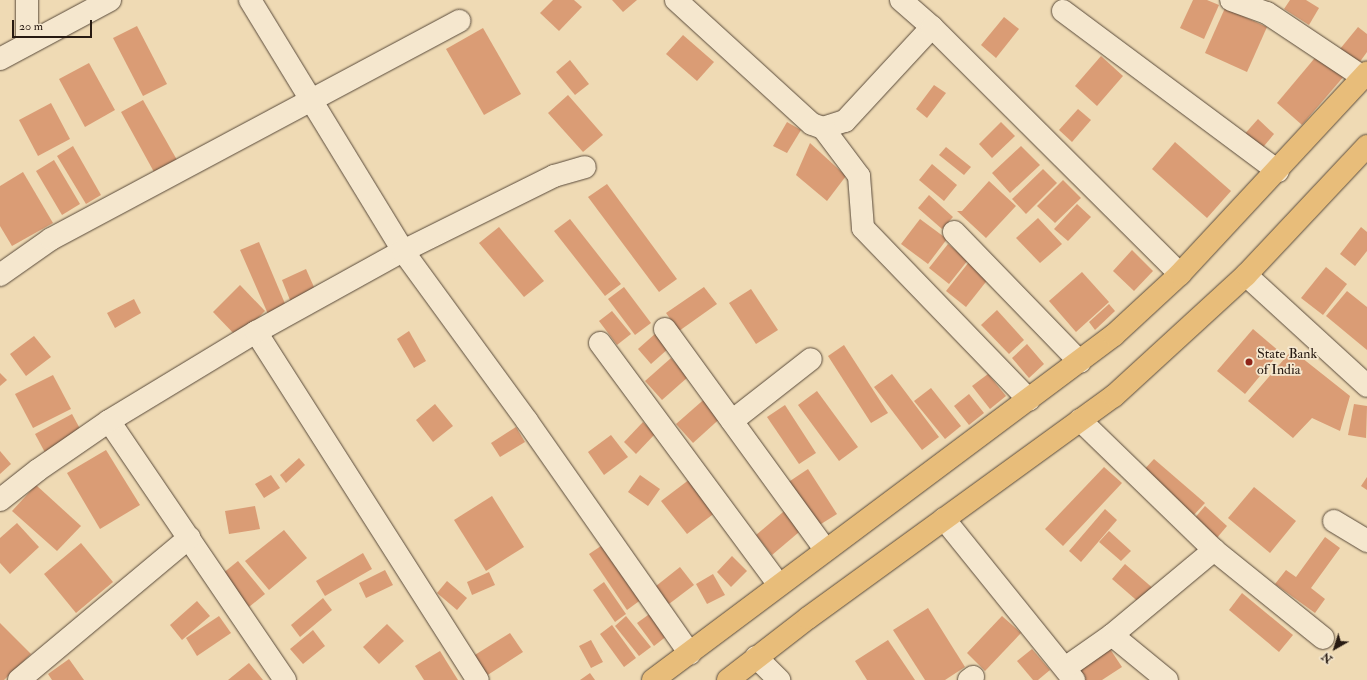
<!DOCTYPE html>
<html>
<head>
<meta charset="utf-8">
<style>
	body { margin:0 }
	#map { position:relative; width:1367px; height:680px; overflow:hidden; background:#efdab4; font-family:"IM FELL Double Pica",serif }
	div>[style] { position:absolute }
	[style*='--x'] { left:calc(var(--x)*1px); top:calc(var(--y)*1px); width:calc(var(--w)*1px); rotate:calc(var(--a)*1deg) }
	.building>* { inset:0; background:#da9c75 }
	.roads { filter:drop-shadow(0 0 1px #594a3a) drop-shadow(0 0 1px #594a3a) }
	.street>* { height:22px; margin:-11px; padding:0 11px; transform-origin:11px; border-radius:11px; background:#f5e7ce }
	.highway>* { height:22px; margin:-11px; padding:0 11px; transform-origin:11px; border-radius:11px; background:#e8bd7a }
	.dots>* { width:11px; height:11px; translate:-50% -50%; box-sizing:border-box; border:2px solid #f5e7ce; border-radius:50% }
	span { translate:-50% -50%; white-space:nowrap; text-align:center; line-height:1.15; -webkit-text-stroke:3.5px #f5e7ce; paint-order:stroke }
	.poi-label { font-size:14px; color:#271a12 }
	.left { translate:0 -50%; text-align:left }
	.north { position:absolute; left:1315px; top:628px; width:40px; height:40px; -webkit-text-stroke:3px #f5e7ce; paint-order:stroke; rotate:219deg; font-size:11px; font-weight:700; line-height:16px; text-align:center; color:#271a12 }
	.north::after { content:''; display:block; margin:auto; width:14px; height:18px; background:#271a12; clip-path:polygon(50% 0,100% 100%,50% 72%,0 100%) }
	.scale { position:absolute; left:12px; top:20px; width:80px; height:18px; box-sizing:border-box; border:2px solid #271a12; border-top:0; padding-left:5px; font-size:12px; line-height:14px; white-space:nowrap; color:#271a12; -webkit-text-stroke:3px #f5e7ce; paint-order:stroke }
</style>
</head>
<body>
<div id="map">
	<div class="building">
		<i style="clip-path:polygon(553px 0,574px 0,582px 7px,559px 31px,540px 13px)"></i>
		<i style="clip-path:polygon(612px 0,637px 0,623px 12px)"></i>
		<i style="clip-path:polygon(1193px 0,1207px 0,1219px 5px,1204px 39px,1180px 28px)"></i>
		<i style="clip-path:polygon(1290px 0,1306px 0,1319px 8px,1309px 25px,1284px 9px)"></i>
		<i style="clip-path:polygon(1225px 8px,1267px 27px,1247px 72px,1205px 53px)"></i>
		<i style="clip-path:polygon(1004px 17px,1019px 29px,996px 58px,981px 45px)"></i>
		<i style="clip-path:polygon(137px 26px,167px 84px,143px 96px,113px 38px)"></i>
		<i style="clip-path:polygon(1358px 27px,1367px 34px,1367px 52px,1359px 63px,1340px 49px)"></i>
		<i style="clip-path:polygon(483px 28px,521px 94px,484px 115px,446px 49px)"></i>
		<i style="clip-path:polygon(683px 35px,714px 62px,697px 81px,666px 54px)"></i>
		<i style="clip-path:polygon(1319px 53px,1345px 75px,1302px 125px,1277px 103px)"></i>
		<i style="clip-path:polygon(1101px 56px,1123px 76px,1097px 106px,1075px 86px)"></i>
		<i style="clip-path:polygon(570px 60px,589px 84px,575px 95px,556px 72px)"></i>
		<i style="clip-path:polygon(89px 63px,115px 110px,85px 127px,59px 79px)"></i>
		<i style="clip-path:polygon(934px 85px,946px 93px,927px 118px,916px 109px)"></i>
		<i style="clip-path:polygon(568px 95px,603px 135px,583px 152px,548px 113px)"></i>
		<i style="clip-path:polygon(143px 100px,177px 160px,154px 172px,121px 112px)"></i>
		<i style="clip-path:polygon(51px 103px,70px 139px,38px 156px,19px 120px)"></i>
		<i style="clip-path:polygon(1078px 109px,1091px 120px,1072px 142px,1059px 130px)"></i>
		<i style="clip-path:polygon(1258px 119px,1274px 134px,1259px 152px,1242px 137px)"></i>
		<i style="clip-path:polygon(787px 122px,801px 130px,787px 153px,773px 146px)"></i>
		<i style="clip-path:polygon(1001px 122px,1015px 136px,992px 158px,979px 144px)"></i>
		<i style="clip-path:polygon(1175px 142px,1231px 191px,1207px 218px,1152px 169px)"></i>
		<i style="clip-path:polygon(810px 143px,846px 176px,827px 201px,796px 175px)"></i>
		<i style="clip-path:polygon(73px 146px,101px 195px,86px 204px,57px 156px)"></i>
		<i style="clip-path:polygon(1021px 146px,1040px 165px,1010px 193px,992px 173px)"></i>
		<i style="clip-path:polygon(946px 147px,971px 167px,964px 175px,939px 155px)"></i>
		<i style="clip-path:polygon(54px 160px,80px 204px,62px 215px,36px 171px)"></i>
		<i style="clip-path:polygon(932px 164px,957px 185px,944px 201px,919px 180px)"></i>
		<i style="clip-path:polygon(1043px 169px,1057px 183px,1026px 214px,1012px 199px)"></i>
		<i style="clip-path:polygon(23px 172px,53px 223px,12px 246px,0 226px,0 186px)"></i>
		<i style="clip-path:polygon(1063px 180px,1081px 198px,1055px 223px,1037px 206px)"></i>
		<i style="clip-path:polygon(989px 181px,1016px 206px,986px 238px,957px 211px,962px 211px)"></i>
		<i style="clip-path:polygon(607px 184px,677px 279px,659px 292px,588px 197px)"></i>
		<i style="clip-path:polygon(929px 195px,953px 217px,942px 229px,918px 208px)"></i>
		<i style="clip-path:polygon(1077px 204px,1091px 217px,1068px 241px,1054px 229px)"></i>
		<i style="clip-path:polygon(1038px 218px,1062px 244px,1040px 263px,1016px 238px)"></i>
		<i style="clip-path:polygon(570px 219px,621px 284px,605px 296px,554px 231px)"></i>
		<i style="clip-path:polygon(920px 219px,947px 239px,928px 264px,901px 244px)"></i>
		<i style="clip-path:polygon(499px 227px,544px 281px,524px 297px,479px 243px)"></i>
		<i style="clip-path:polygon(1361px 227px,1367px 232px,1367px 251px,1355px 266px,1340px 254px)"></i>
		<i style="clip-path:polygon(259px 242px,286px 306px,268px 314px,240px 250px)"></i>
		<i style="clip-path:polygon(948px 244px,968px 260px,949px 284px,929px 268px)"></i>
		<i style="clip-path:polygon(1132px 250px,1153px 271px,1134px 291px,1113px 271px)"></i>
		<i style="clip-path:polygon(969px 262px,989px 278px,966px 307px,946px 291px)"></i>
		<i style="clip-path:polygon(1326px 267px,1347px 284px,1323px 315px,1301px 298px)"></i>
		<i style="clip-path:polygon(306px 269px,317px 294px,292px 305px,282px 280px)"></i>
		<i style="clip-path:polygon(1082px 272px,1109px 302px,1076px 332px,1049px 301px)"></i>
		<i style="clip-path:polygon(240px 285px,265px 311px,238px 338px,213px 312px)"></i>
		<i style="clip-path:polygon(624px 287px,651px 323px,635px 335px,608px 299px)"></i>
		<i style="clip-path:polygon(704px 287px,717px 304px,679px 331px,666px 313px)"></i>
		<i style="clip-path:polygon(751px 289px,778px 330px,756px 344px,729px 303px)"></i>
		<i style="clip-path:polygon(1347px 291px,1367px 307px,1367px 350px,1326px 316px)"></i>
		<i style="clip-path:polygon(134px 299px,141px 313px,115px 328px,107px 313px)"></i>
		<i style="clip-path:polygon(1109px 304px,1115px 311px,1095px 330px,1089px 322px)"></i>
		<i style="clip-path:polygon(997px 310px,1024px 340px,1009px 354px,981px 325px)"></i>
		<i style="clip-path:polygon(612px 311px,631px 334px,617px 345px,599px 321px)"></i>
		<i style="clip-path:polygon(1253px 329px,1280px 352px,1245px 394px,1217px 371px)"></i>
		<i style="clip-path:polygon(409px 331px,426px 361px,414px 368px,397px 339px)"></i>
		<i style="clip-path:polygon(656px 333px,669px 348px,651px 364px,638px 349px)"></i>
		<i style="clip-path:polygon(34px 336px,51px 357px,26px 376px,10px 354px)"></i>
		<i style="clip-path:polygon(1027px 344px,1044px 364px,1029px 378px,1012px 358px)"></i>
		<i style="clip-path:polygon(844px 345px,888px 413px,871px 423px,828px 356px)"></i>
		<i style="clip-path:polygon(1292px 350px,1350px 396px,1340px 431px,1312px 418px,1293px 438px,1248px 401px)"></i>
		<i style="clip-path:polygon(671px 358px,688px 377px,662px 400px,645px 381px)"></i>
		<i style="clip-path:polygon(0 373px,7px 380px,0 386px)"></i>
		<i style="clip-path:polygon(892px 374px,939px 437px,922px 450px,874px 387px)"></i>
		<i style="clip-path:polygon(988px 374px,1006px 396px,990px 409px,972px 386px)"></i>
		<i style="clip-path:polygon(53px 375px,71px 409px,33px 428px,15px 394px)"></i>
		<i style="clip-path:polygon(931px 388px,961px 426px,945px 439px,914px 401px)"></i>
		<i style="clip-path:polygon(817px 391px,858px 447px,839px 461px,798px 405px)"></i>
		<i style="clip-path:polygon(969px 394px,984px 413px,969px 425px,954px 406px)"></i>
		<i style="clip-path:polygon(709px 395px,725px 414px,693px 443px,676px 424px)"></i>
		<i style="clip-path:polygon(435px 404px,453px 426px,433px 442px,416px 420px)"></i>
		<i style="clip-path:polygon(1354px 404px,1367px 406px,1366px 438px,1348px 435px)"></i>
		<i style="clip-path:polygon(785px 405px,816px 453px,799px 464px,767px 417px)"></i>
		<i style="clip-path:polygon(72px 414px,85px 438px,48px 458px,35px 434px)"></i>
		<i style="clip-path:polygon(643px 422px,655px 434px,636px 454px,624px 442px)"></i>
		<i style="clip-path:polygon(516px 427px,525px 442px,500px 457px,491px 443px)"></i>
		<i style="clip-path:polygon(611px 435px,628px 457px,604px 475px,588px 452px)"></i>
		<i style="clip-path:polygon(106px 450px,140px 505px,100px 529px,67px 473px)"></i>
		<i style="clip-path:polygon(0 451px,11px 464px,0 474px)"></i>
		<i style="clip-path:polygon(299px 458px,305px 465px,286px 483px,280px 475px)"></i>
		<i style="clip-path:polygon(1154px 459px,1205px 503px,1192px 517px,1141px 473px)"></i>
		<i style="clip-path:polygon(1104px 467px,1122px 483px,1063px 546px,1045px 529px)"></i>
		<i style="clip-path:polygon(808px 469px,837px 514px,813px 529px,784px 485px)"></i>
		<i style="clip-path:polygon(271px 475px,280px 488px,264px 498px,255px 484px)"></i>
		<i style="clip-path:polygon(640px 475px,660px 489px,648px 506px,628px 492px)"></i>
		<i style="clip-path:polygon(694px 476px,720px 509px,687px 534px,661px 501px)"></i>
		<i style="clip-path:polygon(1367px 477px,1367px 490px,1361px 486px)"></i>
		<i style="clip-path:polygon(36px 485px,81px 526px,57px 551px,12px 511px)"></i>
		<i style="clip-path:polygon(1254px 487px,1296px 521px,1270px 553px,1228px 518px)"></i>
		<i style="clip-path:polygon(492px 496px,524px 547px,486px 571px,454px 520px)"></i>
		<i style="clip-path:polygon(255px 506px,260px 529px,229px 534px,225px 511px)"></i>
		<i style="clip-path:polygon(1205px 506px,1227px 526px,1216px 539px,1193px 520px)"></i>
		<i style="clip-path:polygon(789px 507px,805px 527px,772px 555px,756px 535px)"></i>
		<i style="clip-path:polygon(1105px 509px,1117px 520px,1081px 562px,1069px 551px)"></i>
		<i style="clip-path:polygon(17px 523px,39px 547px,10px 574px,0 563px,0 538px)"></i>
		<i style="clip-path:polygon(284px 530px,307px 558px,269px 590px,245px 561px)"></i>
		<i style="clip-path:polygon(1109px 531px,1131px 551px,1121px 561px,1099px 542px)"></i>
		<i style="clip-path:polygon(1325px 537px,1340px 548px,1311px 588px,1325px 599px,1315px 613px,1275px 584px,1286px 570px,1296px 577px)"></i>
		<i style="clip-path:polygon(81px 543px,113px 582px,76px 613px,44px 574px)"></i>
		<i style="clip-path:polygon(604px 544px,642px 599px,627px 610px,589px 554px)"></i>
		<i style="clip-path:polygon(363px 553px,372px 569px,325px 596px,316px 581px)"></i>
		<i style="clip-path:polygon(732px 556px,747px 571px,731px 587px,717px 572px)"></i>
		<i style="clip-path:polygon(238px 561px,265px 594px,249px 607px,222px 574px)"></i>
		<i style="clip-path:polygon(1125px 564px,1155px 590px,1142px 605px,1112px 579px)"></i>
		<i style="clip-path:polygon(680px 567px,694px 585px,665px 607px,651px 590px)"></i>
		<i style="clip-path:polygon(385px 570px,393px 585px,366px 598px,359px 583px)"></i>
		<i style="clip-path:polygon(489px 572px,495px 585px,472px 595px,467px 582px)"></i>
		<i style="clip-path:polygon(713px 574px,725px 595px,707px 604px,696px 584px)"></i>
		<i style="clip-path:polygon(447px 581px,467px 598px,457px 610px,437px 593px)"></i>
		<i style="clip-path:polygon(604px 582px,626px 614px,615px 622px,593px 590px)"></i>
		<i style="clip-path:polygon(1242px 593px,1293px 635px,1279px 652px,1229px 610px)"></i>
		<i style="clip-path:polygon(323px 598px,332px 610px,300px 637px,291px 625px)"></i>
		<i style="clip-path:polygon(197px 601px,210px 616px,182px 640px,170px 625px)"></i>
		<i style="clip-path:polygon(928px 608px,965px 667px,945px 680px,925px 680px,893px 630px)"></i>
		<i style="clip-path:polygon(655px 610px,672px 632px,654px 646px,637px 623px)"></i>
		<i style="clip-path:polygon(219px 616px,231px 633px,197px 656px,186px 638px)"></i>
		<i style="clip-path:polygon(626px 616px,651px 647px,639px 656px,615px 626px)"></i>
		<i style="clip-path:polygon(1002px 616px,1021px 633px,985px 671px,967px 653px)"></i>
		<i style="clip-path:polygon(0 623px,31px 654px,4px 680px,0 680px)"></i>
		<i style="clip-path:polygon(387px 624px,404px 641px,379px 664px,363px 647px)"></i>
		<i style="clip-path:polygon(612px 625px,636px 658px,624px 667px,600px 634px)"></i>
		<i style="clip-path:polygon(313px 630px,325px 646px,303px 664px,290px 649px)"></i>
		<i style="clip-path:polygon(510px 633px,523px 652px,483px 678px,470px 658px)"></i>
		<i style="clip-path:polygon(591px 640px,603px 662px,591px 668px,579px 646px)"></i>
		<i style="clip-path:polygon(888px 640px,915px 680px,867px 680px,855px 661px)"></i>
		<i style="clip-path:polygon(1108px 646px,1122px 667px,1102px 680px,1082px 680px,1075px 669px)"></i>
		<i style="clip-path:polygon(1032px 649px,1050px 670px,1038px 680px,1033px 680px,1017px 661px)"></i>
		<i style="clip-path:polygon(440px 651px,458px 680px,424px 680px,415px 666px)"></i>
		<i style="clip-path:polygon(69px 659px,84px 680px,52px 680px,48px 674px)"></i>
		<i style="clip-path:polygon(249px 663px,263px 680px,228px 680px)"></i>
		<i style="clip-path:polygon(590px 673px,595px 680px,580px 680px)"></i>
	</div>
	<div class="roads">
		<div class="street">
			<i style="--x:250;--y:0;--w:294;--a:58.6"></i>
			<i style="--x:403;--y:251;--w:210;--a:53.9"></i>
			<i style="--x:527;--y:421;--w:284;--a:55"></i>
			<i style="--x:676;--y:0;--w:184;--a:42.4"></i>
			<i style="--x:812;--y:124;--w:12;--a:20"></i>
			<i style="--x:823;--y:128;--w:23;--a:-18"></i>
			<i style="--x:845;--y:121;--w:128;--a:-47.2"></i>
			<i style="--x:901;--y:0;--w:41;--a:41.1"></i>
			<i style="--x:932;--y:27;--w:350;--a:44.9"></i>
			<i style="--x:1231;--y:0;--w:38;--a:20"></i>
			<i style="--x:1267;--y:13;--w:115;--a:33.7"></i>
			<i style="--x:1063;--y:11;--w:268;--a:36.7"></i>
			<i style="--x:27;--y:44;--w:44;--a:-90"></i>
			<i style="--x:0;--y:59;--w:125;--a:-28.2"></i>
			<i style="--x:823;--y:128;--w:60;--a:53.1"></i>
			<i style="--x:859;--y:176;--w:52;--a:85.6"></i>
			<i style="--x:863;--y:228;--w:239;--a:46"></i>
			<i style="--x:954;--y:232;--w:181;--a:45.9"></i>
			<i style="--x:0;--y:275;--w:62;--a:-35.2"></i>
			<i style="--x:51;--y:239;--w:463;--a:-28.1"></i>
			<i style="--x:1246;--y:275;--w:164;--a:42.5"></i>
			<i style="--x:665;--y:329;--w:272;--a:54"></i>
			<i style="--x:256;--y:332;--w:413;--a:57.5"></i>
			<i style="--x:600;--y:343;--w:301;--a:53.5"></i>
			<i style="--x:1080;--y:420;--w:187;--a:44.1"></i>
			<i style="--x:109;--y:421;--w:313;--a:55.8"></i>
			<i style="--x:732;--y:421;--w:100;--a:-38.1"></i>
			<i style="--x:0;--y:500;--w:48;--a:-38.3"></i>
			<i style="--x:38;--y:470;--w:86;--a:-34.6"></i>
			<i style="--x:109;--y:421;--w:172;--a:-31.2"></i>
			<i style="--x:256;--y:332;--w:168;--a:-28.9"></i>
			<i style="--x:403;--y:251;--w:169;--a:-26.4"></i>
			<i style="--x:554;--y:176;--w:32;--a:-16"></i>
			<i style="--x:944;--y:519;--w:207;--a:51.1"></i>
			<i style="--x:1334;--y:521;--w:39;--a:31"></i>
			<i style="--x:1112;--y:635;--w:71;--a:39.3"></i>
			<i style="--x:756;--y:657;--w:33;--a:45"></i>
			<i style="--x:1065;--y:668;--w:57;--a:-35.1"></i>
			<i style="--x:1112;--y:635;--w:133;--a:-39.8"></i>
			<i style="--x:1214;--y:550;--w:140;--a:38.9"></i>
			<i style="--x:19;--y:680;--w:222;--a:-39.9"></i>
			<i style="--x:969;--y:680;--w:5;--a:-37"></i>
		</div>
		<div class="highway">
			<i style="--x:653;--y:680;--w:576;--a:-36.81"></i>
			<i style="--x:1114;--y:335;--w:90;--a:-42.7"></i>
			<i style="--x:1180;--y:274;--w:275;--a:-47.1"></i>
			<i style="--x:728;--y:680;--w:101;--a:-37.8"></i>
			<i style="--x:808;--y:618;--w:378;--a:-36"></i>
			<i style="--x:1114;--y:396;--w:179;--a:-42.5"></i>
			<i style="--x:1246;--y:275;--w:177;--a:-46.8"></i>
		</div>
	</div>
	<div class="dots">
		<i style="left:1249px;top:362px;background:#8f2418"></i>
	</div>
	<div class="poi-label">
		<span class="left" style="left:1257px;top:362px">State Bank<br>of India</span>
	</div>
	<div class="north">N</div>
	<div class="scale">20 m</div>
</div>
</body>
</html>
